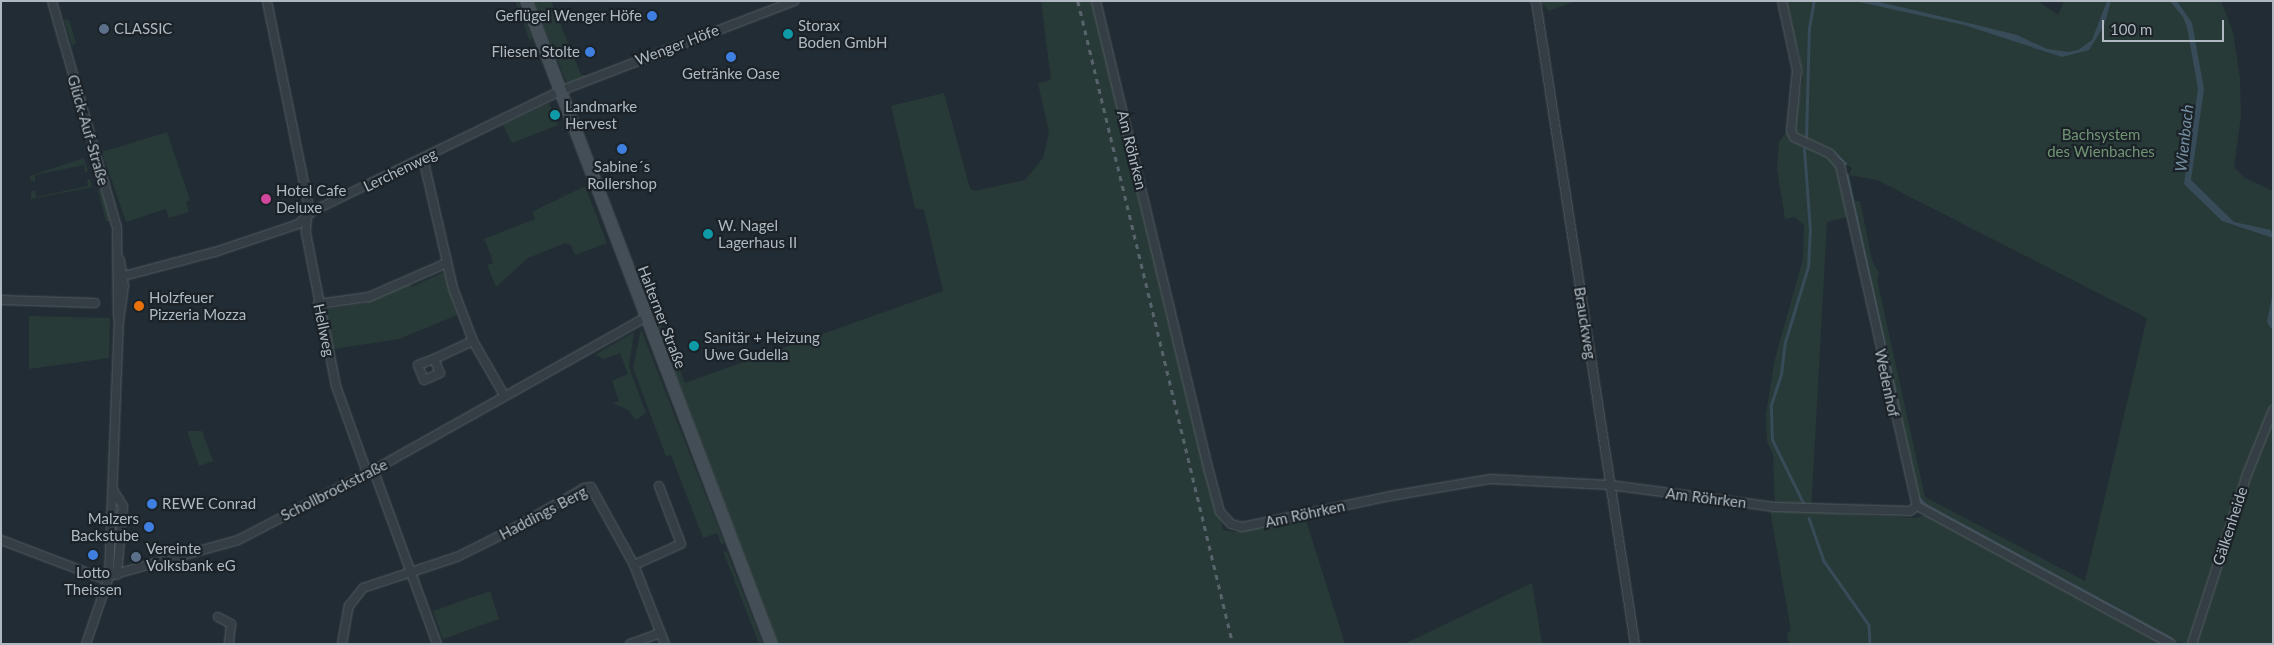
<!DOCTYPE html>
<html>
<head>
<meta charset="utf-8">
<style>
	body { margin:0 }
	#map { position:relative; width:2274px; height:645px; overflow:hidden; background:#222c34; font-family:Lato,sans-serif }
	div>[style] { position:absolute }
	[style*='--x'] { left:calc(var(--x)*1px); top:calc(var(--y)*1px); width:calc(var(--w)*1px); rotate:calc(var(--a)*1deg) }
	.green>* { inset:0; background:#283a37 }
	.water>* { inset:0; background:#384b59 }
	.stream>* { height:2.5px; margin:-1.25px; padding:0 1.25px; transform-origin:1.25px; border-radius:1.25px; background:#384b59 }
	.roads { filter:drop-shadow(0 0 1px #535c62) drop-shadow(0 0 1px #535c62) }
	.minor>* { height:8px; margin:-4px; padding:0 4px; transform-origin:4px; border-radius:4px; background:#353e45 }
	.secondary>* { height:11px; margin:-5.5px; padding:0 5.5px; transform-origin:5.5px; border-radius:5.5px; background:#444e57 }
	.rail>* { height:2.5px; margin-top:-1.25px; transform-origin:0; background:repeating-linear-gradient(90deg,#58636b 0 5px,transparent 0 10px) }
	.dots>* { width:14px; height:14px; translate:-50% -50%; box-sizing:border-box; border:2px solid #1b2329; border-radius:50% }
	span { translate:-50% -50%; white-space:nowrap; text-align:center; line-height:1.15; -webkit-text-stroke:4.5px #1b2329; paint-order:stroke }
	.poi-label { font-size:15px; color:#b0b9c1 }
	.right { translate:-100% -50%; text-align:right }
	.left { translate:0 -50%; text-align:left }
	.street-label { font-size:15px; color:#b0b9c1 }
	.park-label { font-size:15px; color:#719474 }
	.water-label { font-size:16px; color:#748ea1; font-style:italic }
	.frame { position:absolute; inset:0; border:2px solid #b0b9c1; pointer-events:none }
	.scale { position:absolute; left:2102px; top:20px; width:122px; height:22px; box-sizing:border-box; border:2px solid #b0b9c1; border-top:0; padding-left:6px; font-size:15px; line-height:18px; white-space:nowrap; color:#b0b9c1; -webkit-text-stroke:4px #1b2329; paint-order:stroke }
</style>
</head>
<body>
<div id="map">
	<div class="green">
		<i style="clip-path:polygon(515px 1px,518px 1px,532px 38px,528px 45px,530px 41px)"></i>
		<i style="clip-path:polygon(533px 1px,551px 1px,581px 75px,588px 76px,567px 83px)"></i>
		<i style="clip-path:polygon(1041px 1px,1093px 1px,1223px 530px,1234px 532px,1305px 517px,1345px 644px,778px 644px,656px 322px,657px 317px,658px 315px,685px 383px,943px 291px,924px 210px,915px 208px,891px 106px,944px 93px,970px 189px,975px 191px,1025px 180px,1043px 158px,1049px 133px,1038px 83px,1051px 80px)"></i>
		<i style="clip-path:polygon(1540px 1px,1575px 1px,1549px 11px)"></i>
		<i style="clip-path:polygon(evenodd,1787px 1px,2038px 1px,2058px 15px,2064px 1px,2221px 1px,2233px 32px,2240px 79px,2241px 116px,2234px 167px,2245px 178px,2273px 191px,2273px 405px,2187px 644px,2171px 641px,1929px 511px,1917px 500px,1845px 172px,1849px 174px,1852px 168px,1847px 165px,1838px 167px,1847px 217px,1827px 222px,1811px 512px,1916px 518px,1924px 515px,1934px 519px,2167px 644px,1789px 644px,1787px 633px,1791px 631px,1770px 510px,1775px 504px,1773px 455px,1767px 441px,1766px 414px,1775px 359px,1803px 259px,1804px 225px,1795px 217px,1785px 219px,1777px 168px,1779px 142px,1788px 130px,1787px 123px,1794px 122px,1803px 79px,1799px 52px,1788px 23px,1787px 1px,1849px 175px,1877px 180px,2147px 318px,2085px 581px,1925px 497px,1877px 280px,1879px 274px,1872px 260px,1860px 201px,1855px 201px,1849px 175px)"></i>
		<i style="clip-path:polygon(64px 19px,69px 20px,76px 43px,72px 46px)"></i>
		<i style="clip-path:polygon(549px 103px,558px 125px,512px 143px,503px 125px)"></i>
		<i style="clip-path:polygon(167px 132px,190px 200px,186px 202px,189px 212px,169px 218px,166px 209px,126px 222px,102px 152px)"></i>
		<i style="clip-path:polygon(84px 158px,88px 171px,85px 172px,84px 165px,35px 175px,35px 182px,30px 180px,30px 176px)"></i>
		<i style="clip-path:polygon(90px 179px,92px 187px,31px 199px,31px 191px,35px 190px,36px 197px,88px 186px,87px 180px)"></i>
		<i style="clip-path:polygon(585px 186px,607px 243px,575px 255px,571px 245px,565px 243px,528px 258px,496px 287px,487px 265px,493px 263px,491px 255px,484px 239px,535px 219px,532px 212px)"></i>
		<i style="clip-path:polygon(101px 189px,111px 221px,106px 221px,98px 190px)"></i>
		<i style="clip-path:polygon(444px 272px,457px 315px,399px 339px,334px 349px,325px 309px,368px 303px,368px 299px,410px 284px,412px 287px)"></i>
		<i style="clip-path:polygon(29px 316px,110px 318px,109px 358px,29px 369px)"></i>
		<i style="clip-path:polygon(641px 329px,724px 542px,722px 546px,717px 533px,703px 538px,671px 455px,666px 456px,633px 368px)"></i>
		<i style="clip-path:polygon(634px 332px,629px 367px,646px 413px,636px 420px,628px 410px,613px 403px,619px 401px,612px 381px,628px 374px,620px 353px,604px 359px,595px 355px)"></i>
		<i style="clip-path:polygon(2273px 415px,2273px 644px,2194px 644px,2219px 556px)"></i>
		<i style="clip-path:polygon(187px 431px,202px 431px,213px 461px,199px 466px)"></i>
		<i style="clip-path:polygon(723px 551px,727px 552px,763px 644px,759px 644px)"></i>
		<i style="clip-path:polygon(1532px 583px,1542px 644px,1404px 644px)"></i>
		<i style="clip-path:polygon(490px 591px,499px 619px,443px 639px,433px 611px)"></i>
	</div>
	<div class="water">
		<i style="clip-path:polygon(1855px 1px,1875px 1px,1977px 25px,2017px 35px,2047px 49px,2069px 52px,2078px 50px,2092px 40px,2107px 1px,2111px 1px,2104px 26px,2089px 50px,2062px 57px,1964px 25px)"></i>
		<i style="clip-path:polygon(2170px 1px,2177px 1px,2192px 23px,2204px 89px,2191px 180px,2234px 222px,2271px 230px,2273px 238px,2222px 221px,2184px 184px,2198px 89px,2187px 27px,2183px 17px)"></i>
		<i style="clip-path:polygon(2273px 292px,2273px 331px,2267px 322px)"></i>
	</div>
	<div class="stream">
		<i style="--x:1806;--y:140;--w:112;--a:-88.5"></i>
		<i style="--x:1809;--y:28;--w:27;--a:-80"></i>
		<i style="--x:1832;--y:151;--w:18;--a:43"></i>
		<i style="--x:1847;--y:175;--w:247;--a:77.6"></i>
		<i style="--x:1918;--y:497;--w:11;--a:45"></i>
		<i style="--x:1926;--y:505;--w:279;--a:28.5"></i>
		<i style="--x:1803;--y:503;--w:70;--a:-116.2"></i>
		<i style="--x:1772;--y:440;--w:35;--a:-92"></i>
		<i style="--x:1771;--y:405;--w:33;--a:-72"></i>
		<i style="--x:1781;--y:374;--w:32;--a:-83"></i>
		<i style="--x:1785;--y:342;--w:78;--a:-73"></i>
		<i style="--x:1808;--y:267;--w:36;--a:-87"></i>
		<i style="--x:1810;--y:231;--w:82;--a:-94.2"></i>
		<i style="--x:1809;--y:518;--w:46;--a:70.8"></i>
		<i style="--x:1824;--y:561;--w:78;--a:54.9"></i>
		<i style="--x:1869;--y:625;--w:19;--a:87"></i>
	</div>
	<div class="roads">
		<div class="minor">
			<i style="--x:52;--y:1;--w:236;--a:74"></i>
			<i style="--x:117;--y:228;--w:89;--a:89.4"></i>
			<i style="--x:267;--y:1;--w:205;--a:78.5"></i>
			<i style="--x:308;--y:202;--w:31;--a:94"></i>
			<i style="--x:306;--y:233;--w:156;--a:78.9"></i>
			<i style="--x:336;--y:386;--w:86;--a:70.3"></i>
			<i style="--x:365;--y:467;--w:15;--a:42"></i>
			<i style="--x:376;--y:477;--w:178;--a:69.9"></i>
			<i style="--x:1096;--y:1;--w:483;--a:76.5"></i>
			<i style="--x:1209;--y:471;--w:42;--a:75"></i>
			<i style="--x:1220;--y:512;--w:16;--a:47"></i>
			<i style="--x:1231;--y:524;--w:11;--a:15"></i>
			<i style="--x:1242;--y:527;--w:151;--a:-11.8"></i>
			<i style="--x:1390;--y:496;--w:101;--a:-9.6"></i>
			<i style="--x:1490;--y:479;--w:120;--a:2.9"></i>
			<i style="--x:1610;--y:485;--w:166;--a:7.6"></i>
			<i style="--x:1775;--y:507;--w:135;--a:1.7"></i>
			<i style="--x:1910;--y:511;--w:9;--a:-36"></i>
			<i style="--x:1536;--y:1;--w:651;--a:81.25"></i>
			<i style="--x:1782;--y:1;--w:71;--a:77.7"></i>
			<i style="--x:1797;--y:70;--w:61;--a:95.6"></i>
			<i style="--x:1791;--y:131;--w:7;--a:63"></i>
			<i style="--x:1794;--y:137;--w:40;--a:25"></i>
			<i style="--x:1830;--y:154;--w:15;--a:48"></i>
			<i style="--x:1840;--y:165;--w:350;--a:77.3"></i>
			<i style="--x:1917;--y:506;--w:289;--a:28.5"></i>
			<i style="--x:423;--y:158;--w:133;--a:77"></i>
			<i style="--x:453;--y:288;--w:57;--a:69.3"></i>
			<i style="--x:473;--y:341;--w:62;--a:60.1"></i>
			<i style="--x:124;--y:276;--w:94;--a:-14.8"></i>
			<i style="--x:215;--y:252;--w:88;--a:-18.6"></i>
			<i style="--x:298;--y:224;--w:20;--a:-41"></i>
			<i style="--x:313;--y:211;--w:275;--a:-25.9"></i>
			<i style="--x:560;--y:91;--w:251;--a:-21"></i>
			<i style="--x:1;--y:300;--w:94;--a:1.8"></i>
			<i style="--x:318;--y:304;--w:51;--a:-7.8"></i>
			<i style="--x:369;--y:297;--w:85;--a:-23.6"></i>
			<i style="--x:434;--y:359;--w:15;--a:67"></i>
			<i style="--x:440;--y:373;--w:17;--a:156"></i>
			<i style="--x:424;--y:380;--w:16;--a:-112"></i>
			<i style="--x:418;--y:365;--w:17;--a:-21"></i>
			<i style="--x:434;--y:359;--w:43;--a:-24.8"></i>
			<i style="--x:113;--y:490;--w:19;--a:58"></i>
			<i style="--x:123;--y:506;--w:69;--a:95"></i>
			<i style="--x:1;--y:540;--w:107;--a:20.8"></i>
			<i style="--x:101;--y:578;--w:142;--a:-15.5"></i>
			<i style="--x:238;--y:540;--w:148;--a:-27.3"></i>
			<i style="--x:370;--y:472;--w:317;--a:-29.3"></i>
			<i style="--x:634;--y:565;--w:51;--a:-24.1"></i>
			<i style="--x:681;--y:544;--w:62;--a:-110.8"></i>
			<i style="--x:218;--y:617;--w:15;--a:28"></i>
			<i style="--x:231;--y:624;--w:20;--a:96"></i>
			<i style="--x:86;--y:644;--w:71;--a:-71.1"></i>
			<i style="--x:109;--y:577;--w:256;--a:-87.8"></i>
			<i style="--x:119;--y:321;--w:35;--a:-82"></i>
			<i style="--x:124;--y:286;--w:26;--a:-99"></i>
			<i style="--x:342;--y:644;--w:39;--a:-80"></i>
			<i style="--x:349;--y:606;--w:23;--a:-52"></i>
			<i style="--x:363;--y:588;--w:99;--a:-18.3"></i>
			<i style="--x:457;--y:557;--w:60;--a:-26.6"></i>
			<i style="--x:511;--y:530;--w:84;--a:-29.9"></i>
			<i style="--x:584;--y:488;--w:7;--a:-8"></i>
			<i style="--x:591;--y:487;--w:89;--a:61.1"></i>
			<i style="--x:634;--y:565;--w:85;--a:68.6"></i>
			<i style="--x:630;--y:644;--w:33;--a:-20"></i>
			<i style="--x:2192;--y:644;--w:181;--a:-72"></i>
			<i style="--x:2248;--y:472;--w:67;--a:-68"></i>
		</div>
		<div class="secondary">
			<i style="--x:526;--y:1;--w:688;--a:69.14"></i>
		</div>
	</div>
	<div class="rail">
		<i style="--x:1078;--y:1;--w:661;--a:76.45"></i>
	</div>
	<div class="dots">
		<i style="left:652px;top:16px;background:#3f7fe0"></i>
		<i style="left:104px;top:29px;background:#5c6f8a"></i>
		<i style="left:788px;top:34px;background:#0f9aa8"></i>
		<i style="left:590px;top:52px;background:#3f7fe0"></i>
		<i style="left:731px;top:57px;background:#3f7fe0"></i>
		<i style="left:555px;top:115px;background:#0f9aa8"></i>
		<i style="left:622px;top:149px;background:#3f7fe0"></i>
		<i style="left:266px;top:199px;background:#d1479c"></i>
		<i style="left:708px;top:234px;background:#0f9aa8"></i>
		<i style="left:139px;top:306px;background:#e8710a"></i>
		<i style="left:694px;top:346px;background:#0f9aa8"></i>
		<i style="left:152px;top:504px;background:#3f7fe0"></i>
		<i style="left:149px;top:527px;background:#3f7fe0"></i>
		<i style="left:93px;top:555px;background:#3f7fe0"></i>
		<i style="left:136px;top:557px;background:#5c6f8a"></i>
	</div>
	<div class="poi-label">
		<span class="right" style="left:642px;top:16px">Geflügel Wenger Höfe</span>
		<span class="left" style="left:798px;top:34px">Storax<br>Boden GmbH</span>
		<span class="left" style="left:114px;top:29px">CLASSIC</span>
		<span class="right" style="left:580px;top:52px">Fliesen Stolte</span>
		<span style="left:731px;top:74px">Getränke Oase</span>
		<span class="left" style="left:565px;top:115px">Landmarke<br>Hervest</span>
		<span style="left:622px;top:175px">Sabine´s<br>Rollershop</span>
		<span class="left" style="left:276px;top:199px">Hotel Cafe<br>Deluxe</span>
		<span class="left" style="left:718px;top:234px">W. Nagel<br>Lagerhaus II</span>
		<span class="left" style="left:149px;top:306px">Holzfeuer<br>Pizzeria Mozza</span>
		<span class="left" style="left:704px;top:346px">Sanitär + Heizung<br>Uwe Gudella</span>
		<span class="left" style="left:162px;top:504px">REWE Conrad</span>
		<span class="right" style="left:139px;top:527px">Malzers<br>Backstube</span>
		<span class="left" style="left:146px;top:557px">Vereinte<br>Volksbank eG</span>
		<span style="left:93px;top:581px">Lotto<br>Theissen</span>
	</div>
	<div class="street-label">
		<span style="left:677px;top:45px;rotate:-21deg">Wenger Höfe</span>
		<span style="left:88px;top:130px;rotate:74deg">Glück-Auf-Straße</span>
		<span style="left:1132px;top:150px;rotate:76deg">Am Röhrken</span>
		<span style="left:400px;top:170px;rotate:-26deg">Lerchenweg</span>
		<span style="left:662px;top:317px;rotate:69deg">Halterner Straße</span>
		<span style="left:1585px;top:323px;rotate:81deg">Brauckweg</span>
		<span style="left:324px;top:330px;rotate:78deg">Hellweg</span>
		<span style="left:1887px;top:383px;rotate:78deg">Wedenhof</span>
		<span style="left:334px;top:490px;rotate:-27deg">Schollbrockstraße</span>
		<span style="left:1706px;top:498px;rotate:7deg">Am Röhrken</span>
		<span style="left:543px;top:513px;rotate:-28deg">Haddings Berg</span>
		<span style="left:1305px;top:514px;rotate:-12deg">Am Röhrken</span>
		<span style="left:2230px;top:526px;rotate:-72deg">Gälkenheide</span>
	</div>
	<div class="park-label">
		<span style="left:2101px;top:143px">Bachsystem<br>des Wienbaches</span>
	</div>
	<div class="water-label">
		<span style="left:2184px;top:138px;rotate:-84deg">Wienbach</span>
	</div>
	<div class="frame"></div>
	<div class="scale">100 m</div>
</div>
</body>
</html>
